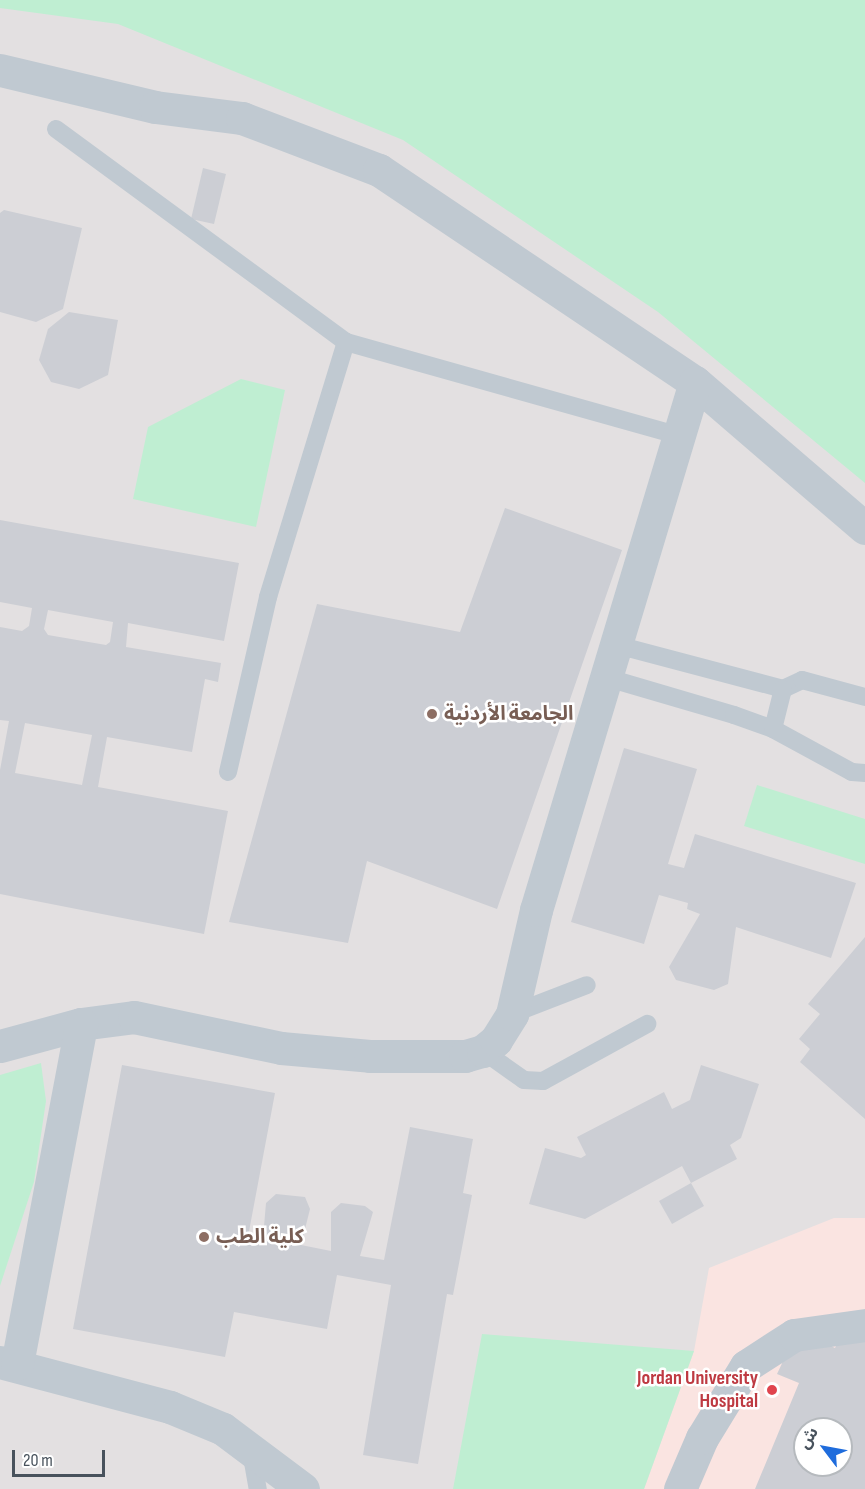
<!DOCTYPE html>
<html>
<head>
<meta charset="utf-8">
<style>
	body { margin:0 }
	#map { position:relative; width:865px; height:1489px; overflow:hidden; background:#f2efef; font-family:"Sofia Sans Condensed","Noto Sans Arabic",sans-serif }
	div>[style] { position:absolute }
	[style*='--x'] { left:calc(var(--x)*1px); top:calc(var(--y)*1px); width:calc(var(--w)*1px); rotate:calc(var(--a)*1deg) }
	.education>* { inset:0; background:#e3e0e1 }
	.medical>* { inset:0; background:#fae4e1 }
	.green>* { inset:0; background:#bfeed2 }
	.building>* { inset:0; background:#ccced4 }
	.service>* { height:18px; margin:-9px; padding:0 9px; transform-origin:9px; border-radius:9px; background:#c0c9d1 }
	.minor>* { height:33px; margin:-16.5px; padding:0 16.5px; transform-origin:16.5px; border-radius:16.5px; background:#c0c9d1 }
	.dots>* { width:16px; height:16px; translate:-50% -50%; box-sizing:border-box; border:3px solid #fff; border-radius:50% }
	span { translate:-50% -50%; white-space:nowrap; text-align:center; line-height:1.15; -webkit-text-stroke:5px #fff; paint-order:stroke }
	.education-label { font-size:20px; color:#785e54; font-weight:700 }
	.left { translate:0 -50%; text-align:left }
	.health-label { font-size:20px; color:#be3a42; font-weight:700 }
	.right { translate:-100% -50%; text-align:right }
	.north { position:absolute; left:793px; top:1417px; width:60px; height:60px; box-sizing:border-box; background:#fff; border:2px solid #b6babe; border-radius:50%; rotate:302deg; font-size:16px; font-weight:700; line-height:24px; text-align:center; color:#48525c }
	.north::after { content:''; display:block; margin:auto; width:21px; height:27px; background:#1f6cdc; clip-path:polygon(50% 0,100% 100%,50% 72%,0 100%) }
	.scale { position:absolute; left:12px; top:1450px; width:93px; height:27px; box-sizing:border-box; border:3px solid #48525c; border-top:0; padding-left:8px; font-size:18px; line-height:21px; white-space:nowrap; color:#48525c; -webkit-text-stroke:4px #fff; paint-order:stroke }
</style>
</head>
<body>
<div id="map">
	<div class="education">
		<i style="clip-path:polygon(evenodd,0 0,865px 0,865px 1489px,0 1489px,0 0,805px 1429px,841px 1429px,841px 1465px,805px 1465px,805px 1429px)"></i>
	</div>
	<div class="medical">
		<i style="clip-path:polygon(evenodd,834px 1218px,865px 1218px,865px 1489px,644px 1489px,694px 1351px,709px 1268px,834px 1218px,805px 1429px,841px 1429px,841px 1465px,805px 1465px,805px 1429px)"></i>
	</div>
	<div class="green">
		<i style="clip-path:polygon(0 0,865px 0,865px 483px,658px 312px,403px 140px,118px 24px,0 8px)"></i>
		<i style="clip-path:polygon(241px 379px,285px 390px,256px 527px,133px 499px,148px 427px)"></i>
		<i style="clip-path:polygon(757px 785px,865px 819px,865px 864px,744px 826px)"></i>
		<i style="clip-path:polygon(41px 1063px,46px 1101px,34px 1182px,0 1286px,0 1075px)"></i>
		<i style="clip-path:polygon(482px 1334px,694px 1351px,644px 1489px,453px 1489px)"></i>
	</div>
	<div class="building">
		<i style="clip-path:polygon(203px 168px,226px 174px,214px 224px,191px 219px)"></i>
		<i style="clip-path:polygon(4px 210px,82px 228px,63px 309px,36px 322px,0 312px,0 213px)"></i>
		<i style="clip-path:polygon(69px 312px,118px 320px,108px 375px,79px 389px,51px 382px,39px 360px,48px 329px)"></i>
		<i style="clip-path:polygon(505px 508px,622px 550px,497px 909px,367px 861px,348px 943px,229px 922px,317px 604px,460px 632px)"></i>
		<i style="clip-path:polygon(evenodd,0 520px,239px 563px,224px 641px,128px 623px,126px 647px,221px 663px,218px 682px,205px 679px,192px 752px,107px 737px,98px 787px,228px 811px,204px 934px,0 894px,0 770px,9px 721px,0 720px,0 627px,22px 631px,29px 626px,32px 608px,0 602px,0 520px,48px 610px,113px 622px,110px 642px,106px 645px,48px 635px,44px 629px,48px 610px,0 520px,25px 723px,92px 735px,82px 785px,15px 773px,25px 723px)"></i>
		<i style="clip-path:polygon(624px 748px,697px 769px,668px 864px,684px 868px,695px 834px,856px 883px,831px 958px,736px 927px,728px 984px,714px 990px,676px 980px,669px 967px,700px 914px,687px 909px,688px 903px,659px 895px,644px 944px,571px 922px)"></i>
		<i style="clip-path:polygon(865px 937px,865px 1119px,800px 1062px,810px 1049px,799px 1039px,820px 1014px,808px 1004px)"></i>
		<i style="clip-path:polygon(122px 1065px,275px 1093px,247px 1242px,256px 1243px,257px 1237px,263px 1238px,266px 1203px,276px 1194px,305px 1197px,310px 1209px,301px 1245px,331px 1251px,331px 1212px,341px 1203px,365px 1206px,373px 1212px,360px 1256px,384px 1260px,410px 1127px,473px 1139px,463px 1193px,472px 1195px,453px 1295px,447px 1294px,418px 1464px,363px 1455px,391px 1285px,337px 1275px,327px 1329px,234px 1312px,225px 1357px,73px 1329px)"></i>
		<i style="clip-path:polygon(701px 1065px,759px 1084px,741px 1138px,730px 1145px,737px 1159px,691px 1183px,682px 1166px,585px 1219px,529px 1204px,545px 1148px,581px 1158px,586px 1155px,577px 1137px,664px 1092px,672px 1109px,690px 1100px)"></i>
		<i style="clip-path:polygon(691px 1183px,704px 1206px,672px 1224px,659px 1201px)"></i>
		<i style="clip-path:polygon(evenodd,843px 1331px,865px 1339px,865px 1489px,755px 1489px,799px 1383px,777px 1374px,785px 1357px,821px 1341px,835px 1348px,843px 1331px,805px 1429px,841px 1429px,841px 1465px,805px 1465px,805px 1429px)"></i>
	</div>
	<div class="service">
		<i style="--x:56;--y:129;--w:360;--a:36.3"></i>
		<i style="--x:617;--y:645;--w:172;--a:14.8"></i>
		<i style="--x:783;--y:689;--w:21;--a:-25"></i>
		<i style="--x:802;--y:680;--w:65;--a:15.1"></i>
		<i style="--x:608;--y:678;--w:131;--a:16.4"></i>
		<i style="--x:734;--y:715;--w:41;--a:19.7"></i>
		<i style="--x:773;--y:729;--w:90;--a:28.6"></i>
		<i style="--x:852;--y:772;--w:13;--a:4"></i>
		<i style="--x:773;--y:729;--w:41;--a:-76"></i>
		<i style="--x:228;--y:772;--w:180;--a:-77.1"></i>
		<i style="--x:268;--y:597;--w:267;--a:-73"></i>
		<i style="--x:346;--y:342;--w:343;--a:15.7"></i>
		<i style="--x:512;--y:1014;--w:80;--a:-21.1"></i>
		<i style="--x:483;--y:1051;--w:50;--a:35.3"></i>
		<i style="--x:524;--y:1080;--w:19;--a:3"></i>
		<i style="--x:543;--y:1081;--w:119;--a:-28.7"></i>
		<i style="--x:251;--y:1451;--w:39;--a:80"></i>
	</div>
	<div class="minor">
		<i style="--x:0;--y:70;--w:159;--a:13.4"></i>
		<i style="--x:155;--y:107;--w:88;--a:7.2"></i>
		<i style="--x:242;--y:118;--w:147;--a:20.8"></i>
		<i style="--x:379;--y:170;--w:381;--a:33.9"></i>
		<i style="--x:695;--y:382;--w:224;--a:40.7"></i>
		<i style="--x:0;--y:1046;--w:84;--a:-15.2"></i>
		<i style="--x:81;--y:1024;--w:53;--a:-7.5"></i>
		<i style="--x:134;--y:1017;--w:150;--a:11.9"></i>
		<i style="--x:281;--y:1048;--w:89;--a:5.1"></i>
		<i style="--x:370;--y:1056;--w:95;--a:0"></i>
		<i style="--x:465;--y:1056;--w:19;--a:-16"></i>
		<i style="--x:483;--y:1051;--w:17;--a:-40"></i>
		<i style="--x:496;--y:1040;--w:31;--a:-58"></i>
		<i style="--x:512;--y:1014;--w:107;--a:-77"></i>
		<i style="--x:536;--y:910;--w:551;--a:-73.24"></i>
		<i style="--x:0;--y:1362;--w:176;--a:14.8"></i>
		<i style="--x:170;--y:1407;--w:57;--a:22.5"></i>
		<i style="--x:223;--y:1429;--w:100;--a:36.9"></i>
		<i style="--x:17;--y:1364;--w:346;--a:-79.3"></i>
		<i style="--x:680;--y:1489;--w:56;--a:-66.7"></i>
		<i style="--x:702;--y:1438;--w:84;--a:-58.6"></i>
		<i style="--x:746;--y:1366;--w:57;--a:-32.9"></i>
		<i style="--x:794;--y:1335;--w:72;--a:-8"></i>
	</div>
	<div class="dots">
		<i style="left:432px;top:714px;background:#8d6e63"></i>
		<i style="left:204px;top:1237px;background:#8d6e63"></i>
		<i style="left:772px;top:1390px;background:#e0444e"></i>
	</div>
	<div class="education-label">
		<span class="left" style="left:444px;top:714px">الجامعة الأردنية</span>
		<span class="left" style="left:216px;top:1237px">كلية الطب</span>
	</div>
	<div class="health-label">
		<span class="right" style="left:758px;top:1390px">Jordan University<br>Hospital</span>
	</div>
	<div class="north">ش</div>
	<div class="scale">20 m</div>
</div>
</body>
</html>
